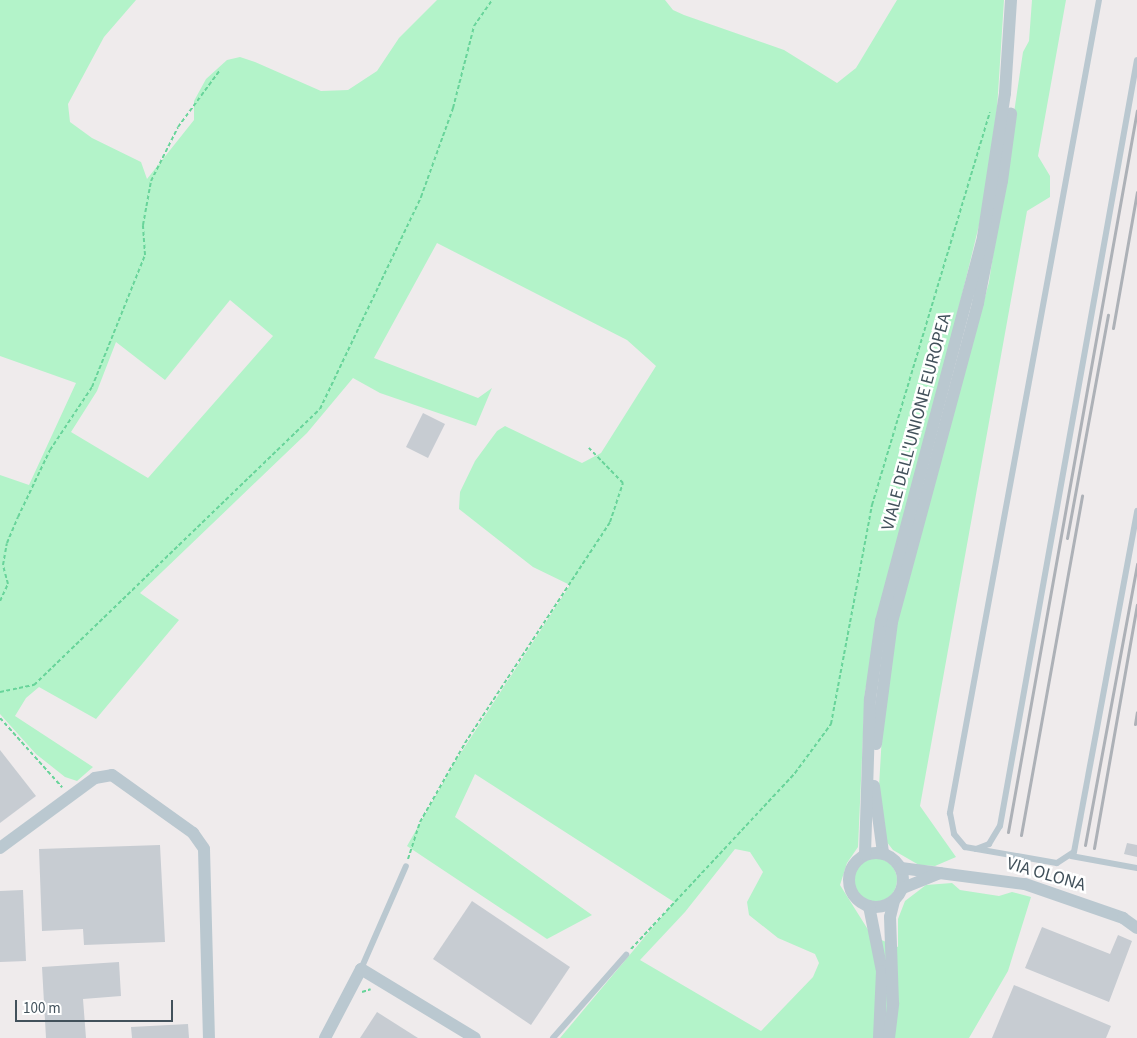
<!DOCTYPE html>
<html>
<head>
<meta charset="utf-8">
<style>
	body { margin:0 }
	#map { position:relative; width:1137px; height:1038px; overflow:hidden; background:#efebec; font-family:"Source Sans 3",sans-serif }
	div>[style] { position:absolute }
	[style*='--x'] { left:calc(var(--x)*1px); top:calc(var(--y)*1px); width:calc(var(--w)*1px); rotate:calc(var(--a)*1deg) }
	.green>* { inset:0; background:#b3f3c9 }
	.round { border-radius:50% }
	.building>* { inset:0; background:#c7ccd2 }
	.path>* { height:2px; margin-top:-1px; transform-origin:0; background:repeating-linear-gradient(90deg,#68d49a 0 4px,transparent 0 6.5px) }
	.lane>* { height:6px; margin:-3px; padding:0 3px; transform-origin:3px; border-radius:3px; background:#bac8d0 }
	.street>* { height:12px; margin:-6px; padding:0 6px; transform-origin:6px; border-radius:6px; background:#bac8d0 }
	.street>.ring { margin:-6px; padding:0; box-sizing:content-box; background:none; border:12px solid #bac8d0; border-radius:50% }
	.rail>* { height:3px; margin:-1.5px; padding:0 1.5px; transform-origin:1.5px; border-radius:1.5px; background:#adb1b7 }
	span { translate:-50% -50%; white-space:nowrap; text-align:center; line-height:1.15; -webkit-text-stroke:5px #fff; paint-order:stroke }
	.street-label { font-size:18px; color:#42515b }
	.scale { position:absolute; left:15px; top:1000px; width:158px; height:22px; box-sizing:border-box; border:2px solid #42515b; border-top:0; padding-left:6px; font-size:15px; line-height:18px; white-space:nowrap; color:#42515b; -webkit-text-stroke:4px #fff; paint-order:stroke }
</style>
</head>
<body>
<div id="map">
	<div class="green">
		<i style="clip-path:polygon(evenodd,0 0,136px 0,104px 37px,68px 104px,70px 122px,92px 138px,141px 162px,147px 179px,194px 120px,194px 101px,206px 79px,227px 60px,240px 57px,255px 62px,321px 91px,348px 90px,377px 71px,399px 38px,437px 0,665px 0,673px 10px,684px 15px,784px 50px,837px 83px,856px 68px,897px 0,1004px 0,997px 109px,983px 209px,865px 691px,858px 847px,847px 863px,840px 885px,872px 936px,898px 947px,898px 919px,905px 901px,926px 885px,952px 883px,960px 890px,999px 896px,1012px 892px,1031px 897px,1008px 971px,969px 1038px,560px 1038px,674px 902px,475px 774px,455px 817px,592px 915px,547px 939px,407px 846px,455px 762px,570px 585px,533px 567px,459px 509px,460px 492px,475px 461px,497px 431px,505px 426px,582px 463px,601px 453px,656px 366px,627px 340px,437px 243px,374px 358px,478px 398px,492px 388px,476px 426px,380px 393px,353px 378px,307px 433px,140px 593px,179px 620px,96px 719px,39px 687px,26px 698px,15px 716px,93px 767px,77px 781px,65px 777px,36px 754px,0 714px,0 475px,29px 485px,76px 383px,0 356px,0 0,230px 300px,273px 336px,148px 478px,71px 432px,97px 391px,116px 342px,165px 380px,230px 300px,0 0,735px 849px,750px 852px,763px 872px,747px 902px,749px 915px,778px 938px,815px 954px,819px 963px,813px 977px,761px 1031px,640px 960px,685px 912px,735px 849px)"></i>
		<i style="clip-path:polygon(1032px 0,1066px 0,1038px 156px,1050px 176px,1050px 197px,1027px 211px,920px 806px,956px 857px,935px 866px,919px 865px,893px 850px,886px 841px,879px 787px,883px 717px,897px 622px,989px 282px,1023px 52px,1029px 41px)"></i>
		<i class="round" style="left:853px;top:858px;width:44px;height:44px"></i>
	</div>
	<div class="building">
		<i style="clip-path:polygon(423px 413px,445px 424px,428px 458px,406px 447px)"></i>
		<i style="clip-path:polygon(0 750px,36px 796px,0 823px)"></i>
		<i style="clip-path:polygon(1127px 843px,1137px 845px,1137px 857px,1124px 854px)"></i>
		<i style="clip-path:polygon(160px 845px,165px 942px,84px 945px,83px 929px,42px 931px,39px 849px)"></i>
		<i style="clip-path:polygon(23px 890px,26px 961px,0 962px,0 891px)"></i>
		<i style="clip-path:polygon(472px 901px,570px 967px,531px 1025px,433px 959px)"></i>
		<i style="clip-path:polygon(1042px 927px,1110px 954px,1118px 935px,1132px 941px,1109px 1002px,1025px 968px)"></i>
		<i style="clip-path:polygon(119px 962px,121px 996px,83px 999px,86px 1038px,46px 1038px,42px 967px)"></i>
		<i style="clip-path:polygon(1014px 985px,1111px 1026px,1106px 1038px,992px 1038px)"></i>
		<i style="clip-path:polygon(377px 1012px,418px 1038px,360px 1038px)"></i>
		<i style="clip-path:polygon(188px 1024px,189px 1038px,132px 1038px,131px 1027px)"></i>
	</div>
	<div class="path">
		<i style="--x:0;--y:601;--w:19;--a:-65"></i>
		<i style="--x:8;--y:584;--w:20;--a:-105"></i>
		<i style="--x:3;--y:565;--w:22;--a:-80"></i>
		<i style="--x:7;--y:543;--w:28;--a:-67"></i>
		<i style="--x:18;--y:517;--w:74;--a:-64.5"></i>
		<i style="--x:50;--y:450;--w:76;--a:-56.3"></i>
		<i style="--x:92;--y:387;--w:142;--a:-68.1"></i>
		<i style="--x:145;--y:255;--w:30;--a:-94"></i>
		<i style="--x:143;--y:225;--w:45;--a:-79.7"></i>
		<i style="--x:151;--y:181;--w:60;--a:-63.4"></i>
		<i style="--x:178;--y:127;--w:71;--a:-53.6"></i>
		<i style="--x:0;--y:692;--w:35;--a:-12"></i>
		<i style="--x:34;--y:685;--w:397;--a:-44"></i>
		<i style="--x:320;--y:409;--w:235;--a:-64.5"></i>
		<i style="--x:421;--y:197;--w:95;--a:-70.2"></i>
		<i style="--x:453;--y:108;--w:85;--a:-75.6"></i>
		<i style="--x:474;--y:26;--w:32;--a:-55"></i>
		<i style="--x:0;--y:718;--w:93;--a:48.1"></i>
		<i style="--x:408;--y:859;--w:39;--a:-72"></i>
		<i style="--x:420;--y:822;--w:91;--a:-60.3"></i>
		<i style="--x:465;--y:743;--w:264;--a:-56.7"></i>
		<i style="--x:610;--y:522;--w:41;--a:-71.6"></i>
		<i style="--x:623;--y:483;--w:49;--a:-134.2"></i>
		<i style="--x:631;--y:949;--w:241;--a:-47"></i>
		<i style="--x:795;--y:773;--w:61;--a:-53.7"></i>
		<i style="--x:831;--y:724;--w:223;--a:-79.4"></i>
		<i style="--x:872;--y:505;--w:410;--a:-73.3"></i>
		<i style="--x:362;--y:992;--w:9;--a:-18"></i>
	</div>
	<div class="lane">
		<i style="--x:1099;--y:0;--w:827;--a:100.39"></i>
		<i style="--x:950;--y:813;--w:21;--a:79"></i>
		<i style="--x:954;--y:834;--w:17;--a:50"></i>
		<i style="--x:965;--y:847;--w:93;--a:9.9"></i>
		<i style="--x:1057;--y:863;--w:20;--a:-33"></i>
		<i style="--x:1074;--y:852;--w:347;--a:-79.5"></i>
		<i style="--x:976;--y:849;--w:14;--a:-21"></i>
		<i style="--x:989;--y:844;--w:21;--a:-59"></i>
		<i style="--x:1000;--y:826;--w:778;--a:-79.86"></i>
		<i style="--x:1071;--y:856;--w:67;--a:10.3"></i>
		<i style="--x:361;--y:969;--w:112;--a:-66.4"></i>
		<i style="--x:553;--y:1038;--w:111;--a:-48.7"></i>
	</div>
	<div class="street">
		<i style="--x:876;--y:744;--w:123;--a:-82.5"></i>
		<i style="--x:892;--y:622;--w:330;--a:-74.9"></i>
		<i style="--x:978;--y:303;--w:124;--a:-78.9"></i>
		<i style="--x:1002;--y:181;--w:68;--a:-82.3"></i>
		<i style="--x:874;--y:786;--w:68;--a:82.3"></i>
		<i style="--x:0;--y:848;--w:118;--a:-36.4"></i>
		<i style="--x:95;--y:778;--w:17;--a:-10"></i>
		<i style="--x:112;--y:775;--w:100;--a:35.6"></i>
		<i style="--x:193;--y:833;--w:19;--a:55"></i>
		<i style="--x:204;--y:849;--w:189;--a:88.5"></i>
		<i class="ring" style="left:849px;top:853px;width:42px;height:42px"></i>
		<i style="--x:865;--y:854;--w:155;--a:-88.2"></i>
		<i style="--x:870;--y:699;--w:79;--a:-82"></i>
		<i style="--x:881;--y:621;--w:397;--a:-75.1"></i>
		<i style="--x:983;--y:237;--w:146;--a:-81.3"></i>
		<i style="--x:1005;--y:93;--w:93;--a:-86.3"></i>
		<i style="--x:901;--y:868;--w:125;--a:7.4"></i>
		<i style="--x:1025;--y:884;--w:104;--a:19.1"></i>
		<i style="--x:1123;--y:918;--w:17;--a:36"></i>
		<i style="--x:903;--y:888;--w:40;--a:-22"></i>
		<i style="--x:869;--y:906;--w:66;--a:78.7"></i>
		<i style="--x:882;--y:971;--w:67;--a:92.6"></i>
		<i style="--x:325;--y:1038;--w:78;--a:-62.4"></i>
		<i style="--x:361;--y:969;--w:133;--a:31.2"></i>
		<i style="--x:889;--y:1038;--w:35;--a:-83"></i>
		<i style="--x:893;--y:1003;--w:86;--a:-92"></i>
		<i style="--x:890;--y:917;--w:16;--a:-76"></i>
	</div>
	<div class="rail">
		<i style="--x:1113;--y:328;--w:138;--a:-80"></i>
		<i style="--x:1067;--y:538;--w:227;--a:-79.6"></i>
		<i style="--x:1135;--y:724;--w:12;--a:-81"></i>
		<i style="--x:1008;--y:832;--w:733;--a:-79.87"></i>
		<i style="--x:1021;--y:835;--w:345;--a:-79.8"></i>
		<i style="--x:1085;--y:845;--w:286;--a:-79.5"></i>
		<i style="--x:1094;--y:848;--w:247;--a:-80"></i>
	</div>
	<div class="street-label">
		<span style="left:917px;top:422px;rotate:-75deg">VIALE DELL'UNIONE EUROPEA</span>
		<span style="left:1046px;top:875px;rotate:16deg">VIA OLONA</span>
	</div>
	<div class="scale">100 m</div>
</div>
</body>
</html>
